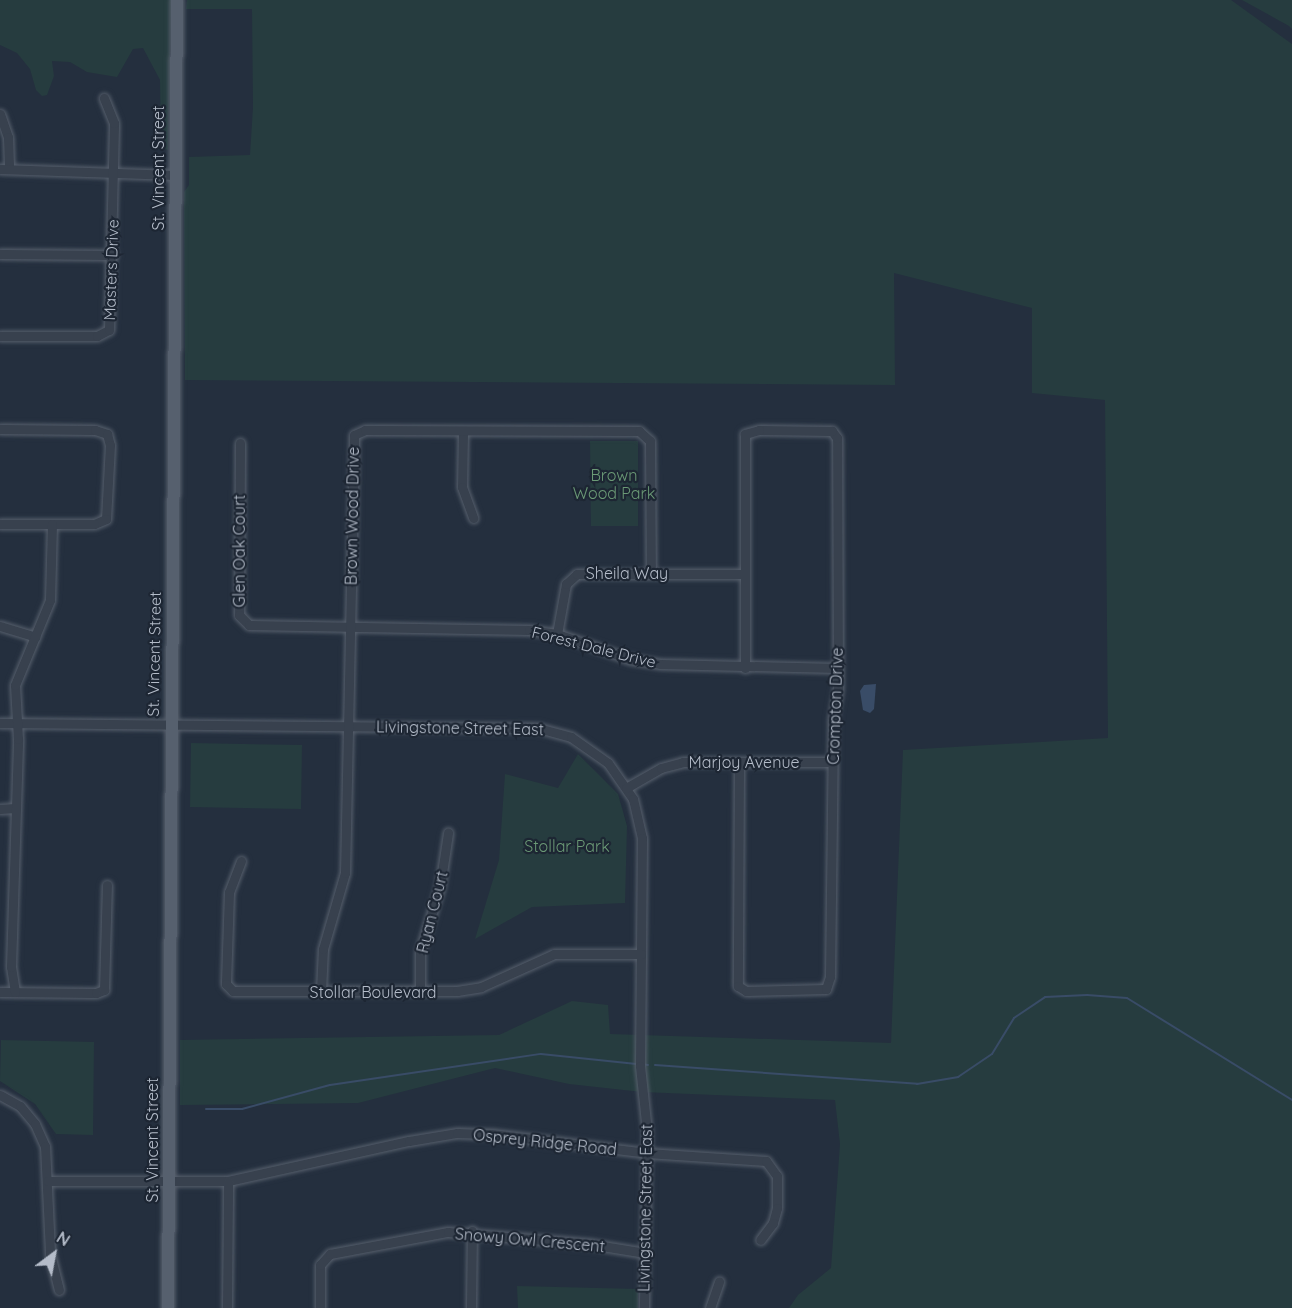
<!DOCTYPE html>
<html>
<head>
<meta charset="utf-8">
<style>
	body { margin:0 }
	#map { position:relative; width:1292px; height:1308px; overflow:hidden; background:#242f3e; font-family:Quicksand,sans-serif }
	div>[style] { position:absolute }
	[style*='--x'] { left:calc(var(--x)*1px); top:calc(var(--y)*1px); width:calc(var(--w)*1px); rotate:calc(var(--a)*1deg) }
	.green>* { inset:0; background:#263c3f }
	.water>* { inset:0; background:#394c67 }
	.stream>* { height:2px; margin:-1px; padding:0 1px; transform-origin:1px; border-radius:1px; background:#394c67 }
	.roads { filter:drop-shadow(0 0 2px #565f6c) drop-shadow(0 0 2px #565f6c) }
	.minor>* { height:9px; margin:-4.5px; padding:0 4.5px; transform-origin:4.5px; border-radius:4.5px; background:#38414e }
	.major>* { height:12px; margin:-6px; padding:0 6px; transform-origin:6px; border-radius:6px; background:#56606e }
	span { translate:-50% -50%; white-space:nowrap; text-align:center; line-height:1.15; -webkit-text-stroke:4.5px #1d2633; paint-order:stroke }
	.street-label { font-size:16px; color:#b4bcc9 }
	.park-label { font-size:16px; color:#6b9a76 }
	.north { position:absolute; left:24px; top:1224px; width:60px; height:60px; -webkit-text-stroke:4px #1d2633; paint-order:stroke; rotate:32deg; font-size:16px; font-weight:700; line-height:24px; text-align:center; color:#b4bcc9 }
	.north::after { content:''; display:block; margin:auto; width:21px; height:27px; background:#b4bcc9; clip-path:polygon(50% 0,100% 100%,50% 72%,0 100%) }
</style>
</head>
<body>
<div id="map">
	<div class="green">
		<i style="clip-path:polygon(0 0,171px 0,168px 150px,161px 147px,160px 80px,143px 48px,133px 49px,117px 77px,87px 72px,70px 62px,52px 61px,54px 76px,47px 95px,42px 96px,36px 90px,30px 69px,17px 53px,0 45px)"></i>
		<i style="clip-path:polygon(187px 0,1231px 0,1292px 44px,1292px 1308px,789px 1308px,798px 1295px,831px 1268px,840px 1144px,835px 1100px,642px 1092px,569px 1084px,495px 1068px,358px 1103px,180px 1105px,180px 1040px,499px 1035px,572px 1001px,608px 1005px,610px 1034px,891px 1043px,903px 750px,1108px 738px,1105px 400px,1032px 393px,1032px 308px,894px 273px,895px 385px,185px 380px,184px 192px,189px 185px,189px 157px,250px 155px,253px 107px,252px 9px,186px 9px)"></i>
		<i style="clip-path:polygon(1242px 0,1292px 0,1292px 29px,1289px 26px)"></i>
		<i style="clip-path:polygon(590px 441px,638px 441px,638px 526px,591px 526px)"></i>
		<i style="clip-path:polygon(191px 743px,302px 745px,301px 809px,190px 807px)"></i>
		<i style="clip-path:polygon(578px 754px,618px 794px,627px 826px,625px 903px,532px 907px,475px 939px,499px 860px,505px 774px,558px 788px)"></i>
		<i style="clip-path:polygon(1px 1040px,94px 1042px,93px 1135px,56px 1134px,35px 1104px,0 1081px)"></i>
		<i style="clip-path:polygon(517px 1286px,638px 1289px,638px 1308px,518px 1308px)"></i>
	</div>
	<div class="water">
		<i style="clip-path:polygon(876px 684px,874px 709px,870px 713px,863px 710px,860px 691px,864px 685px)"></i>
	</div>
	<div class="stream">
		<i style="--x:641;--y:1064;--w:7;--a:8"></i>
		<i style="--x:655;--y:1065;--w:263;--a:4.1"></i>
		<i style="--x:917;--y:1084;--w:42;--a:-9.7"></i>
		<i style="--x:958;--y:1077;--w:41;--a:-34.1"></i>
		<i style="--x:992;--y:1054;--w:42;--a:-58.6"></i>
		<i style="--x:1014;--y:1018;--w:37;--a:-34"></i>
		<i style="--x:1045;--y:997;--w:42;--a:-2.7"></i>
		<i style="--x:1087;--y:995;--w:40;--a:4.3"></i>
		<i style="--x:1127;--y:998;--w:194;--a:31.7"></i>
		<i style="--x:206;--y:1109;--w:36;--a:0"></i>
		<i style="--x:242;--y:1109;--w:91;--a:-15.3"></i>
		<i style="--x:330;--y:1085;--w:213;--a:-8.4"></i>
		<i style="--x:541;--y:1054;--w:96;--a:6"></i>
	</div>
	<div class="roads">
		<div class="minor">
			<i style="--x:0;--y:114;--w:24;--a:71"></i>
			<i style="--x:8;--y:137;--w:32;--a:88"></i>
			<i style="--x:0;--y:169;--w:175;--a:2"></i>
			<i style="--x:0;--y:254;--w:113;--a:0.5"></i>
			<i style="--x:0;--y:336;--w:97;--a:0"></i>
			<i style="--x:97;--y:336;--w:13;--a:-27"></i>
			<i style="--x:109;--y:330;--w:207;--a:-88.6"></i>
			<i style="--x:114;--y:123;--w:27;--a:-112"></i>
			<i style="--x:0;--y:429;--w:95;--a:0.6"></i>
			<i style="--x:95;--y:430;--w:13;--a:18"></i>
			<i style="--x:107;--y:434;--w:11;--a:75"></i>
			<i style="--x:110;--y:445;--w:74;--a:93.1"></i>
			<i style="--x:106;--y:519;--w:13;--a:157"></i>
			<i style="--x:94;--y:524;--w:94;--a:180"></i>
			<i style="--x:463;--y:432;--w:55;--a:91"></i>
			<i style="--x:462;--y:487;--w:33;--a:70"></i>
			<i style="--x:240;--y:443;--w:172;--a:90.3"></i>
			<i style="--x:239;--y:615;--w:14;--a:45"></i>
			<i style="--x:249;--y:625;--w:280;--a:1"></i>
			<i style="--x:529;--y:630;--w:28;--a:8"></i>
			<i style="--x:557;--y:634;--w:76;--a:19.1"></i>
			<i style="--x:629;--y:659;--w:31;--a:9"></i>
			<i style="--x:660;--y:664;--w:178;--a:1.3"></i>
			<i style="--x:0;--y:626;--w:37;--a:17"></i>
			<i style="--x:557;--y:634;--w:51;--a:-79.8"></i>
			<i style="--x:566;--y:584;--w:15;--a:-42"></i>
			<i style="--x:577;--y:574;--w:166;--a:0"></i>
			<i style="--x:0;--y:723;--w:538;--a:0.53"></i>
			<i style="--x:538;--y:728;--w:34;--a:15"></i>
			<i style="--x:571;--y:737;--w:45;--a:35.1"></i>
			<i style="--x:608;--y:763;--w:44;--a:55.2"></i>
			<i style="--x:633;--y:799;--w:40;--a:77"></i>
			<i style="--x:642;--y:838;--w:228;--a:90.5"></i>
			<i style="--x:640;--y:1066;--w:66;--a:83.9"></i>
			<i style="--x:647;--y:1132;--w:176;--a:91"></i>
			<i style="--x:739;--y:762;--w:224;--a:90.3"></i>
			<i style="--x:738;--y:986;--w:9;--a:32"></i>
			<i style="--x:746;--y:991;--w:80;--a:-1.4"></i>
			<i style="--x:826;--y:989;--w:13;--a:-72"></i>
			<i style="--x:830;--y:977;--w:257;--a:-89.3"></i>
			<i style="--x:833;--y:720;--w:32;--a:-81"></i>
			<i style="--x:838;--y:688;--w:250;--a:-90.2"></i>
			<i style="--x:837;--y:438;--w:9;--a:-126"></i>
			<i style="--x:832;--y:431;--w:73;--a:-179.2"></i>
			<i style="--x:759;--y:430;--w:15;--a:164"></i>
			<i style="--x:745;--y:434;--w:234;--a:90"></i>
			<i style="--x:626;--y:788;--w:40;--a:-29.7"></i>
			<i style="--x:661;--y:768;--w:23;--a:-15"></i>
			<i style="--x:683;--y:762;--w:149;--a:0"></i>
			<i style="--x:0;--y:809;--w:15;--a:-4"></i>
			<i style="--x:241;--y:861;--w:33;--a:111"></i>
			<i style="--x:229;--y:892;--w:92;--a:91.9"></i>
			<i style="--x:226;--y:984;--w:10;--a:45"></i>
			<i style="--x:233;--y:991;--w:224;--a:0"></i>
			<i style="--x:457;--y:991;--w:24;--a:-9"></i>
			<i style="--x:481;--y:987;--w:80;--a:-24.3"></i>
			<i style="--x:554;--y:954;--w:87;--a:0"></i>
			<i style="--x:321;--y:991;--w:42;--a:-87.3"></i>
			<i style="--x:323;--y:949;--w:79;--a:-73.9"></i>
			<i style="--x:345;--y:873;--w:438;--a:-88.8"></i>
			<i style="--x:354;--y:435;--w:12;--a:-24"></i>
			<i style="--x:365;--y:430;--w:274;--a:0.2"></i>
			<i style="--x:639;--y:431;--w:15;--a:42"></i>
			<i style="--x:650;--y:441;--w:132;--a:89.6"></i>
			<i style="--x:420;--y:991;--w:39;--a:-90"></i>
			<i style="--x:420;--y:952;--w:69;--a:-73.1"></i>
			<i style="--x:440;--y:886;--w:54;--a:-81.4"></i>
			<i style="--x:0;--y:992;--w:96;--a:0.6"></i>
			<i style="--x:96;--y:993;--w:9;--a:-21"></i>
			<i style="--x:104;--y:990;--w:105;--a:-88.4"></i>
			<i style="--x:15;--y:992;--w:25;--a:-99"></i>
			<i style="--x:11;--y:967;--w:228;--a:-88.2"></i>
			<i style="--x:18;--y:739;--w:54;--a:-93.2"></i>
			<i style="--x:15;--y:685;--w:92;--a:-67.6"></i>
			<i style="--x:50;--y:600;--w:76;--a:-88.5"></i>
			<i style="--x:0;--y:1095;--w:23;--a:29"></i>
			<i style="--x:20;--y:1106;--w:23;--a:50"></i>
			<i style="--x:35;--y:1124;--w:24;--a:66"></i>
			<i style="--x:45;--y:1146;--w:108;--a:87.3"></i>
			<i style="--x:50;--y:1254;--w:37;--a:76"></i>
			<i style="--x:48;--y:1181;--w:180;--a:0"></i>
			<i style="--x:228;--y:1181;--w:185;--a:-12.5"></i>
			<i style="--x:409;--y:1141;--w:49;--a:-9.5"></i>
			<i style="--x:457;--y:1133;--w:34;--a:2"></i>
			<i style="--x:491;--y:1134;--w:157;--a:6.9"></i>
			<i style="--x:647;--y:1153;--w:119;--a:3.8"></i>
			<i style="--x:766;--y:1161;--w:19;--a:54"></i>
			<i style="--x:777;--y:1176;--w:32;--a:90"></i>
			<i style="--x:777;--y:1208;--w:16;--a:105"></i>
			<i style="--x:773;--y:1223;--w:21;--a:127"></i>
			<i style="--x:227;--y:1308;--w:127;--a:-89.5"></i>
			<i style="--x:320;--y:1308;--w:43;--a:-90"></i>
			<i style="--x:320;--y:1265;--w:15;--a:-48"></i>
			<i style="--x:330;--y:1254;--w:120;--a:-10.6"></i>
			<i style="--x:448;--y:1232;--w:143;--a:4.8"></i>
			<i style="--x:590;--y:1244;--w:56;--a:9.3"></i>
			<i style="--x:471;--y:1308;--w:77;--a:-89.3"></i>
			<i style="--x:710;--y:1308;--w:28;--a:-71"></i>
		</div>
		<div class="major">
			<i style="--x:168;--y:1308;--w:1308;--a:-89.61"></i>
		</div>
	</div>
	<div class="street-label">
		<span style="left:158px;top:168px;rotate:-90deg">St. Vincent Street</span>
		<span style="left:111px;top:270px;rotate:-88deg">Masters Drive</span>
		<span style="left:352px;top:516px;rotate:-89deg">Brown Wood Drive</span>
		<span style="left:239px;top:551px;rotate:-90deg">Glen Oak Court</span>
		<span style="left:627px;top:573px">Sheila Way</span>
		<span style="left:594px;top:647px;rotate:14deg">Forest Dale Drive</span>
		<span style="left:154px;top:654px;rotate:-89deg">St. Vincent Street</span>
		<span style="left:835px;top:706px;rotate:-88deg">Crompton Drive</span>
		<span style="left:460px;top:728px;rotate:1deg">Livingstone Street East</span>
		<span style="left:744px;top:762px">Marjoy Avenue</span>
		<span style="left:432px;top:912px;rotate:-76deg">Ryan Court</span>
		<span style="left:373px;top:992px">Stollar Boulevard</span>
		<span style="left:152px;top:1140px;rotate:-90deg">St. Vincent Street</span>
		<span style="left:545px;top:1142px;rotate:6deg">Osprey Ridge Road</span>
		<span style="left:645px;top:1208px;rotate:-89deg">Livingstone Street East</span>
		<span style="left:530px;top:1240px;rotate:5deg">Snowy Owl Crescent</span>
	</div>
	<div class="park-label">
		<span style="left:614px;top:484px">Brown<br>Wood Park</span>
		<span style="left:567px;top:846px">Stollar Park</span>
	</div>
	<div class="north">N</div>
</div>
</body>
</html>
